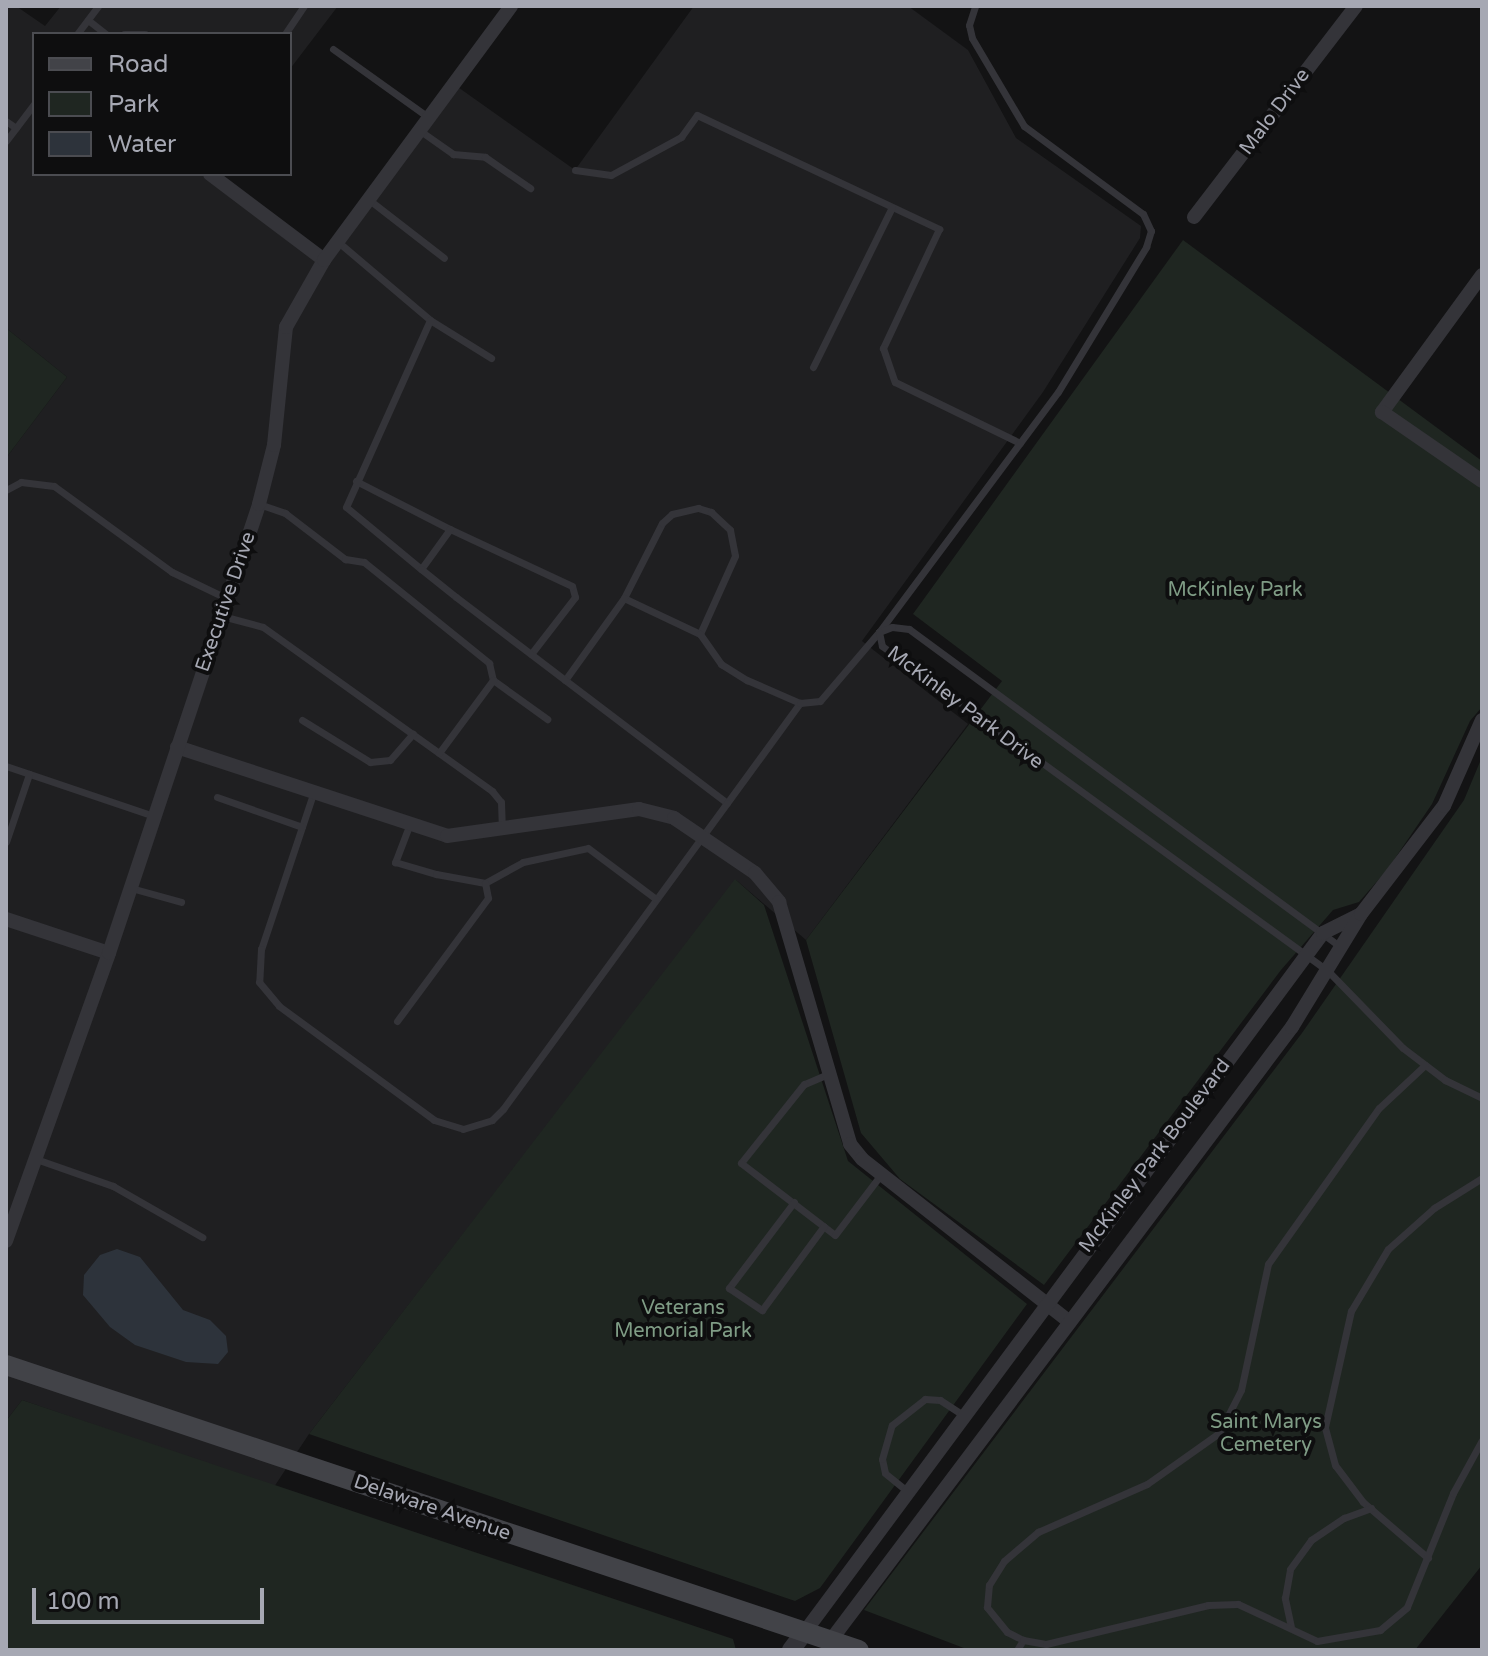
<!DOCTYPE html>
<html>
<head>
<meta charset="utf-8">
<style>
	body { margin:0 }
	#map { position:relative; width:1488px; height:1656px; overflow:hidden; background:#131314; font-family:"Varela Round",sans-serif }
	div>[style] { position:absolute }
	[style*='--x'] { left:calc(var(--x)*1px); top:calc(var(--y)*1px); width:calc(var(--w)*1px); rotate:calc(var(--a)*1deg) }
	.built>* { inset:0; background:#1f1f21 }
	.green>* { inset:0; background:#1f2621 }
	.water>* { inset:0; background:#2d333b }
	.service>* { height:7px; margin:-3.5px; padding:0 3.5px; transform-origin:3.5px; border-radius:3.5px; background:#343439 }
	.minor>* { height:14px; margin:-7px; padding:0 7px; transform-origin:7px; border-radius:7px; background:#343439 }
	.tertiary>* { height:18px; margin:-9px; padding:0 9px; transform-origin:9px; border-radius:9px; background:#343439 }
	.secondary>* { height:20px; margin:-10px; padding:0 10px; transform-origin:10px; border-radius:10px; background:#424348 }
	span { translate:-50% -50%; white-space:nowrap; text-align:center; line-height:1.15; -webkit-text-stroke:8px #0e0e0f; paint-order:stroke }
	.street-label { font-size:20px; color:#a6a8b3 }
	.park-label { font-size:20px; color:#7f9c85 }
	.frame { position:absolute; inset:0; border:8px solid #a6a8b3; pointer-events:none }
	.legend { position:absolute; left:32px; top:32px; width:260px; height:144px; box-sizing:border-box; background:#0e0e0f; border:2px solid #4b4c51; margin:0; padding:10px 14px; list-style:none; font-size:24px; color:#a6a8b3 }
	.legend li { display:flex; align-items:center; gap:16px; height:40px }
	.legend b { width:40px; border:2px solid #4b4c51 }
	.scale { position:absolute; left:32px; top:1588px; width:232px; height:36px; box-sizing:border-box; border:4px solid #a6a8b3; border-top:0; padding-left:10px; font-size:24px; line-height:28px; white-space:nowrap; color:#a6a8b3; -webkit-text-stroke:6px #0e0e0f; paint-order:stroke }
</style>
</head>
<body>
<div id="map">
	<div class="built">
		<i style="clip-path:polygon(6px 6px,16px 6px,45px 26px,61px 6px,338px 6px,290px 69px,290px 34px,34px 34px,34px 174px,212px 174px,328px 257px,455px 85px,575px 170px,694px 6px,908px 6px,968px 50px,1016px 138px,1141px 226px,1140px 238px,1043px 392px,862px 641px,968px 724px,806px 940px,736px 880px,309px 1434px,274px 1487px,22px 1400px,6px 1421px,6px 458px,67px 377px,6px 328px)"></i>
	</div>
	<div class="green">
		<i style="clip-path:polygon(1183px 240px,1482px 461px,1482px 707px,1470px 721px,1432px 804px,1387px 870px,1359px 902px,1333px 910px,1281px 970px,1044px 1285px,900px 1179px,861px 1133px,806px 940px,1002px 681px,913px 614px)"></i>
		<i style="clip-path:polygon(6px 328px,67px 377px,6px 458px)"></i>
		<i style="clip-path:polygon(1482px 757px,1482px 1565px,1415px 1650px,969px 1650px,864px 1610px,1302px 1033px,1464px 800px)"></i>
		<i style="clip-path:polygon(735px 879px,764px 905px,848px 1161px,1027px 1304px,820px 1588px,795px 1601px,309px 1434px)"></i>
		<i style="clip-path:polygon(22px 1400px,733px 1639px,736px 1650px,6px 1650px,6px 1421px)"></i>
	</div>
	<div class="water">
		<i style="clip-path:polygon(117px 1249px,140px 1257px,183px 1310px,210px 1320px,226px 1336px,228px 1352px,218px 1364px,186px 1362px,135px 1345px,110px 1327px,83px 1295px,84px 1275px,100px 1255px)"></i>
	</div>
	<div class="service">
		<i style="--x:88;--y:20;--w:23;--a:38"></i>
		<i style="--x:77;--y:34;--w:35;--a:-53"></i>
		<i style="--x:124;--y:34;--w:21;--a:0"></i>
		<i style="--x:285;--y:34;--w:34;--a:-56"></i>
		<i style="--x:333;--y:49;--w:117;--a:35.6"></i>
		<i style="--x:6;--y:121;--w:12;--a:35"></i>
		<i style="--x:419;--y:130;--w:42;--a:35.2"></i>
		<i style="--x:453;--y:154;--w:32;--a:5"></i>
		<i style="--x:485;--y:157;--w:55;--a:34.6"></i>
		<i style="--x:6;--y:141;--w:46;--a:-52.9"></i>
		<i style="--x:575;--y:170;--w:36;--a:8"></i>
		<i style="--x:611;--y:175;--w:80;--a:-28.5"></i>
		<i style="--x:681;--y:137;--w:27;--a:-54"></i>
		<i style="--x:697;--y:115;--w:268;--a:25.2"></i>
		<i style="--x:939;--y:229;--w:132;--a:115.2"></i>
		<i style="--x:883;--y:348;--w:36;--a:71"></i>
		<i style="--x:895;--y:382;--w:139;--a:26"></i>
		<i style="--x:368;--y:199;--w:96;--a:37.8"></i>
		<i style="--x:337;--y:241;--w:122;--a:40.3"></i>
		<i style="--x:430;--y:320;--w:72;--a:31.9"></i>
		<i style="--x:813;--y:367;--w:178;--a:-63.7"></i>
		<i style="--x:356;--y:481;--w:106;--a:27.1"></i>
		<i style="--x:6;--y:490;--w:17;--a:-28"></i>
		<i style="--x:21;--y:482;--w:33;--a:7"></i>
		<i style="--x:54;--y:486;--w:146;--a:36.1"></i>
		<i style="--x:172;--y:572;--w:62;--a:25.7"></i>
		<i style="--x:259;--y:504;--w:28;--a:19"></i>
		<i style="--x:285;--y:513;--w:76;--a:37.5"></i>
		<i style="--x:345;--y:559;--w:19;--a:9"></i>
		<i style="--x:364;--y:562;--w:161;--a:38.9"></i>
		<i style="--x:489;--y:663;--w:17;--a:77"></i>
		<i style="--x:493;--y:680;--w:67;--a:35.8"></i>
		<i style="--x:698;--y:508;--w:14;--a:17"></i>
		<i style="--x:711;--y:512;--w:26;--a:43"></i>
		<i style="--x:730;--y:530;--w:26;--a:79"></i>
		<i style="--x:735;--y:556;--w:85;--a:114.2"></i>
		<i style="--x:700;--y:634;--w:84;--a:-154.7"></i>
		<i style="--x:624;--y:598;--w:84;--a:-63.1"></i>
		<i style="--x:662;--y:523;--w:13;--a:-42"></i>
		<i style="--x:672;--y:514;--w:27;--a:-13"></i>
		<i style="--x:421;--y:569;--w:97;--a:-140.4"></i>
		<i style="--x:346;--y:507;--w:205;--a:-65.8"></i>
		<i style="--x:624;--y:598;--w:101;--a:125.7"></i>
		<i style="--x:565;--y:680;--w:203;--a:37.2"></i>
		<i style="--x:727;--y:803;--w:124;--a:-53.9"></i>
		<i style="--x:222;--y:616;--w:42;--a:15"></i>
		<i style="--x:263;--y:627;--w:282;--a:35.6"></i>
		<i style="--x:492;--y:791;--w:14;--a:51"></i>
		<i style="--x:501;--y:802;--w:27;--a:88"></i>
		<i style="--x:700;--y:634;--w:37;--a:55"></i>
		<i style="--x:721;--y:664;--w:31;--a:32"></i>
		<i style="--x:747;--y:680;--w:58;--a:23.5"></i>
		<i style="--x:800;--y:703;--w:20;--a:-6"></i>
		<i style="--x:820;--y:701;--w:91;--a:-49.5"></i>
		<i style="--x:879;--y:632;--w:299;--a:-53.3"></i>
		<i style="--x:1058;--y:392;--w:170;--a:-58.7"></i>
		<i style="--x:1146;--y:247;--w:17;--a:-73"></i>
		<i style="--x:1151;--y:231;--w:19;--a:-115"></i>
		<i style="--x:1143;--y:214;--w:148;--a:-143.5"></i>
		<i style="--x:1024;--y:126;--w:102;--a:-120.6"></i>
		<i style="--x:972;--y:38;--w:13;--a:-103"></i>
		<i style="--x:969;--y:25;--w:20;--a:-72"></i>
		<i style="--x:531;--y:654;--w:72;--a:-52.3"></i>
		<i style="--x:575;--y:597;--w:11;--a:-105"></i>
		<i style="--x:572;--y:586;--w:135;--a:-155"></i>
		<i style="--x:450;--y:529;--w:49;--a:125.9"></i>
		<i style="--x:421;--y:569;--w:45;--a:38.7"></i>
		<i style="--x:456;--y:597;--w:137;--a:37.3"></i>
		<i style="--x:302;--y:720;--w:80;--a:31.7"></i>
		<i style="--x:370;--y:762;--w:20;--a:-6"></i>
		<i style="--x:390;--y:760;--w:35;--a:-49"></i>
		<i style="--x:439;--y:753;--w:91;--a:-53.5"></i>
		<i style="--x:6;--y:766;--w:156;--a:18.7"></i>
		<i style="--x:313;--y:794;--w:163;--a:108.5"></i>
		<i style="--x:261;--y:949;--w:33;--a:93"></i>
		<i style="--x:259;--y:982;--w:31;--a:50"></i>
		<i style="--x:279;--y:1006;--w:192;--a:36.3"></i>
		<i style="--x:434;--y:1120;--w:30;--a:17"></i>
		<i style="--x:463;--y:1129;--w:30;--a:-17"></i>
		<i style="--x:492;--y:1120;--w:16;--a:-45"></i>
		<i style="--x:503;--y:1109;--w:379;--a:-53.8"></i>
		<i style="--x:217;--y:797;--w:90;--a:19.4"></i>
		<i style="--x:409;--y:826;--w:39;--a:111"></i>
		<i style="--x:395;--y:862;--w:43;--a:16.3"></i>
		<i style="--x:436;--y:874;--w:50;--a:10.4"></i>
		<i style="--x:485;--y:883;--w:43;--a:-28.9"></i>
		<i style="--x:523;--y:862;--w:66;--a:-12.2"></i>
		<i style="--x:588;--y:848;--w:85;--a:36.9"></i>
		<i style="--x:6;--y:842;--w:72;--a:-71.3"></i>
		<i style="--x:131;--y:888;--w:52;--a:15.6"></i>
		<i style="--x:1342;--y:948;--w:538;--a:-143.62"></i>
		<i style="--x:909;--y:629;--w:17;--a:-173"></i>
		<i style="--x:892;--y:627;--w:14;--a:159"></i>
		<i style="--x:879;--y:632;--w:14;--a:78"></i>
		<i style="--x:882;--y:646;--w:552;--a:36.08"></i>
		<i style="--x:1328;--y:971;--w:107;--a:45.8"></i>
		<i style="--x:1403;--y:1048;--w:53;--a:37.3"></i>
		<i style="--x:1445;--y:1080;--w:41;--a:25.9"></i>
		<i style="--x:397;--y:1021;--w:153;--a:-53.5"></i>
		<i style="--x:488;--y:898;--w:15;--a:-101"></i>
		<i style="--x:828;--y:1074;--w:26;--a:157"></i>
		<i style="--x:804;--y:1084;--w:101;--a:128.6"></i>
		<i style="--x:741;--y:1163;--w:118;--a:37.5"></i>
		<i style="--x:835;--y:1235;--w:73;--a:-52.8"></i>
		<i style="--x:36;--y:1159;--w:82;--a:19.3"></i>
		<i style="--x:113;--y:1186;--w:103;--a:29.8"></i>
		<i style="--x:794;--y:1202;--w:108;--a:127.1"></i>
		<i style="--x:729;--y:1288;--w:40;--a:34"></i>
		<i style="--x:762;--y:1310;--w:104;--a:-53.6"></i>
		<i style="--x:907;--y:1491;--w:28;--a:-141"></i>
		<i style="--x:885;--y:1473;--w:14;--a:-102"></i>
		<i style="--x:882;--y:1459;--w:35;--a:-74"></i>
		<i style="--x:892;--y:1425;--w:42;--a:-38.2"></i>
		<i style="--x:925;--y:1399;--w:15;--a:4"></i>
		<i style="--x:940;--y:1400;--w:27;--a:33"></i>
		<i style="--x:1428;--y:1558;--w:86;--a:-139.3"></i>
		<i style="--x:1363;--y:1502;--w:46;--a:-127.1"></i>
		<i style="--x:1335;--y:1465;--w:39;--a:-105"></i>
		<i style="--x:1325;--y:1427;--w:119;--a:-77.4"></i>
		<i style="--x:1351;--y:1311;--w:72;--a:-59.2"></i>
		<i style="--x:1388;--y:1249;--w:62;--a:-41.7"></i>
		<i style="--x:1434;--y:1208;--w:57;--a:-32"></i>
		<i style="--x:1291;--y:1627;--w:30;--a:-102"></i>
		<i style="--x:1285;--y:1598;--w:29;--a:-80"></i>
		<i style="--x:1290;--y:1569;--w:36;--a:-54"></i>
		<i style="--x:1311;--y:1540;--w:40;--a:-34"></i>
		<i style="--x:1344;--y:1518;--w:29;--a:-20"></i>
		<i style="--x:1023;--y:1640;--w:18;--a:-153"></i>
		<i style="--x:1007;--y:1632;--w:32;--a:-129"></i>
		<i style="--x:987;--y:1607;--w:22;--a:-85"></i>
		<i style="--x:989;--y:1585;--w:28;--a:-58"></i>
		<i style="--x:1004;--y:1561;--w:45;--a:-40.5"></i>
		<i style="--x:1038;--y:1532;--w:119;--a:-23.8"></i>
		<i style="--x:1147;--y:1484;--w:88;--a:-35.3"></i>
		<i style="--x:1219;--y:1433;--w:48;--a:-62.9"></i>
		<i style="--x:1241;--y:1390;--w:129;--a:-77.9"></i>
		<i style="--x:1268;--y:1264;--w:191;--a:-54.6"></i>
		<i style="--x:1379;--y:1108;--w:63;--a:-43.1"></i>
		<i style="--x:1017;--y:1650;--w:12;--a:-59"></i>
		<i style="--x:1023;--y:1640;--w:23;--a:10"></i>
		<i style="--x:1046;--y:1644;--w:167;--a:-13.5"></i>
		<i style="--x:1208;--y:1605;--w:30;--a:-2"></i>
		<i style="--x:1238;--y:1604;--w:87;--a:25.1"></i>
		<i style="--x:1317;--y:1641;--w:64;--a:-9.9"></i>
		<i style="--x:1380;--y:1630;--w:35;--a:-40"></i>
		<i style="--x:1407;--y:1607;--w:123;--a:-68"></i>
		<i style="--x:1453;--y:1493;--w:60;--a:-61.3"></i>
	</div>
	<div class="minor">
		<i style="--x:210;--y:174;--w:143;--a:37"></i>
		<i style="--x:1194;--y:217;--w:266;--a:-52.5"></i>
		<i style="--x:1482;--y:275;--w:170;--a:126.1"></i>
		<i style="--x:1382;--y:412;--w:121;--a:34.6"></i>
		<i style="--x:177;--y:747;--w:284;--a:18.2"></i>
		<i style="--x:447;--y:836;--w:194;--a:-8"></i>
		<i style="--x:639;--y:809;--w:36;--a:14"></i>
		<i style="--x:674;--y:818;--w:98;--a:34.2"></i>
		<i style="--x:755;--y:873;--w:38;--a:50"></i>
		<i style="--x:779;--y:902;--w:252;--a:73.6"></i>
		<i style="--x:850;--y:1144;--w:19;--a:51"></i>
		<i style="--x:862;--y:1159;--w:264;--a:38.1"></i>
		<i style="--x:6;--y:919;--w:108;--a:18.3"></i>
		<i style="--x:6;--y:1241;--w:306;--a:-70.3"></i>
		<i style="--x:109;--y:953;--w:473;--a:-71.5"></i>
		<i style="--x:259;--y:504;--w:61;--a:-75.7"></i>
		<i style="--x:274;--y:445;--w:119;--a:-84.2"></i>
		<i style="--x:286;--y:327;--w:77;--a:-60.4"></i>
		<i style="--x:324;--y:260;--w:315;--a:-53.6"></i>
		<i style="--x:804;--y:1633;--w:871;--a:-53.45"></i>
		<i style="--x:1323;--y:933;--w:42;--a:-26.6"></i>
		<i style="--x:831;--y:1640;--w:767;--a:-53.06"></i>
		<i style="--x:1292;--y:1027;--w:132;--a:-58.6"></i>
		<i style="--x:1361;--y:914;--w:136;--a:-52.5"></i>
		<i style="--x:1444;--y:806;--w:94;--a:-66.2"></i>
	</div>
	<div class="tertiary">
		<i style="--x:791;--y:1650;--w:21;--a:-53"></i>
	</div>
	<div class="secondary">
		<i style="--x:6;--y:1365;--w:899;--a:18.48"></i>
	</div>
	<div class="street-label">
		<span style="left:1275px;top:112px;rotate:-53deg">Malo Drive</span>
		<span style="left:226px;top:602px;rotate:-71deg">Executive Drive</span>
		<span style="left:965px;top:708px;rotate:37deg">McKinley Park Drive</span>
		<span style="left:1155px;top:1156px;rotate:-53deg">McKinley Park Boulevard</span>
		<span style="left:432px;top:1508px;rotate:19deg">Delaware Avenue</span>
	</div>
	<div class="park-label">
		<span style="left:1235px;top:590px">McKinley Park</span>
		<span style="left:683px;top:1320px">Veterans<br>Memorial Park</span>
		<span style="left:1266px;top:1434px">Saint Marys<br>Cemetery</span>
	</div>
	<div class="frame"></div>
	<ul class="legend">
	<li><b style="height:10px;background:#424348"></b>Road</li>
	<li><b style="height:22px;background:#1f2621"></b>Park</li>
	<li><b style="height:22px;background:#2d333b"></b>Water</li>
	</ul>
	<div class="scale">100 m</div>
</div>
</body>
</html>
